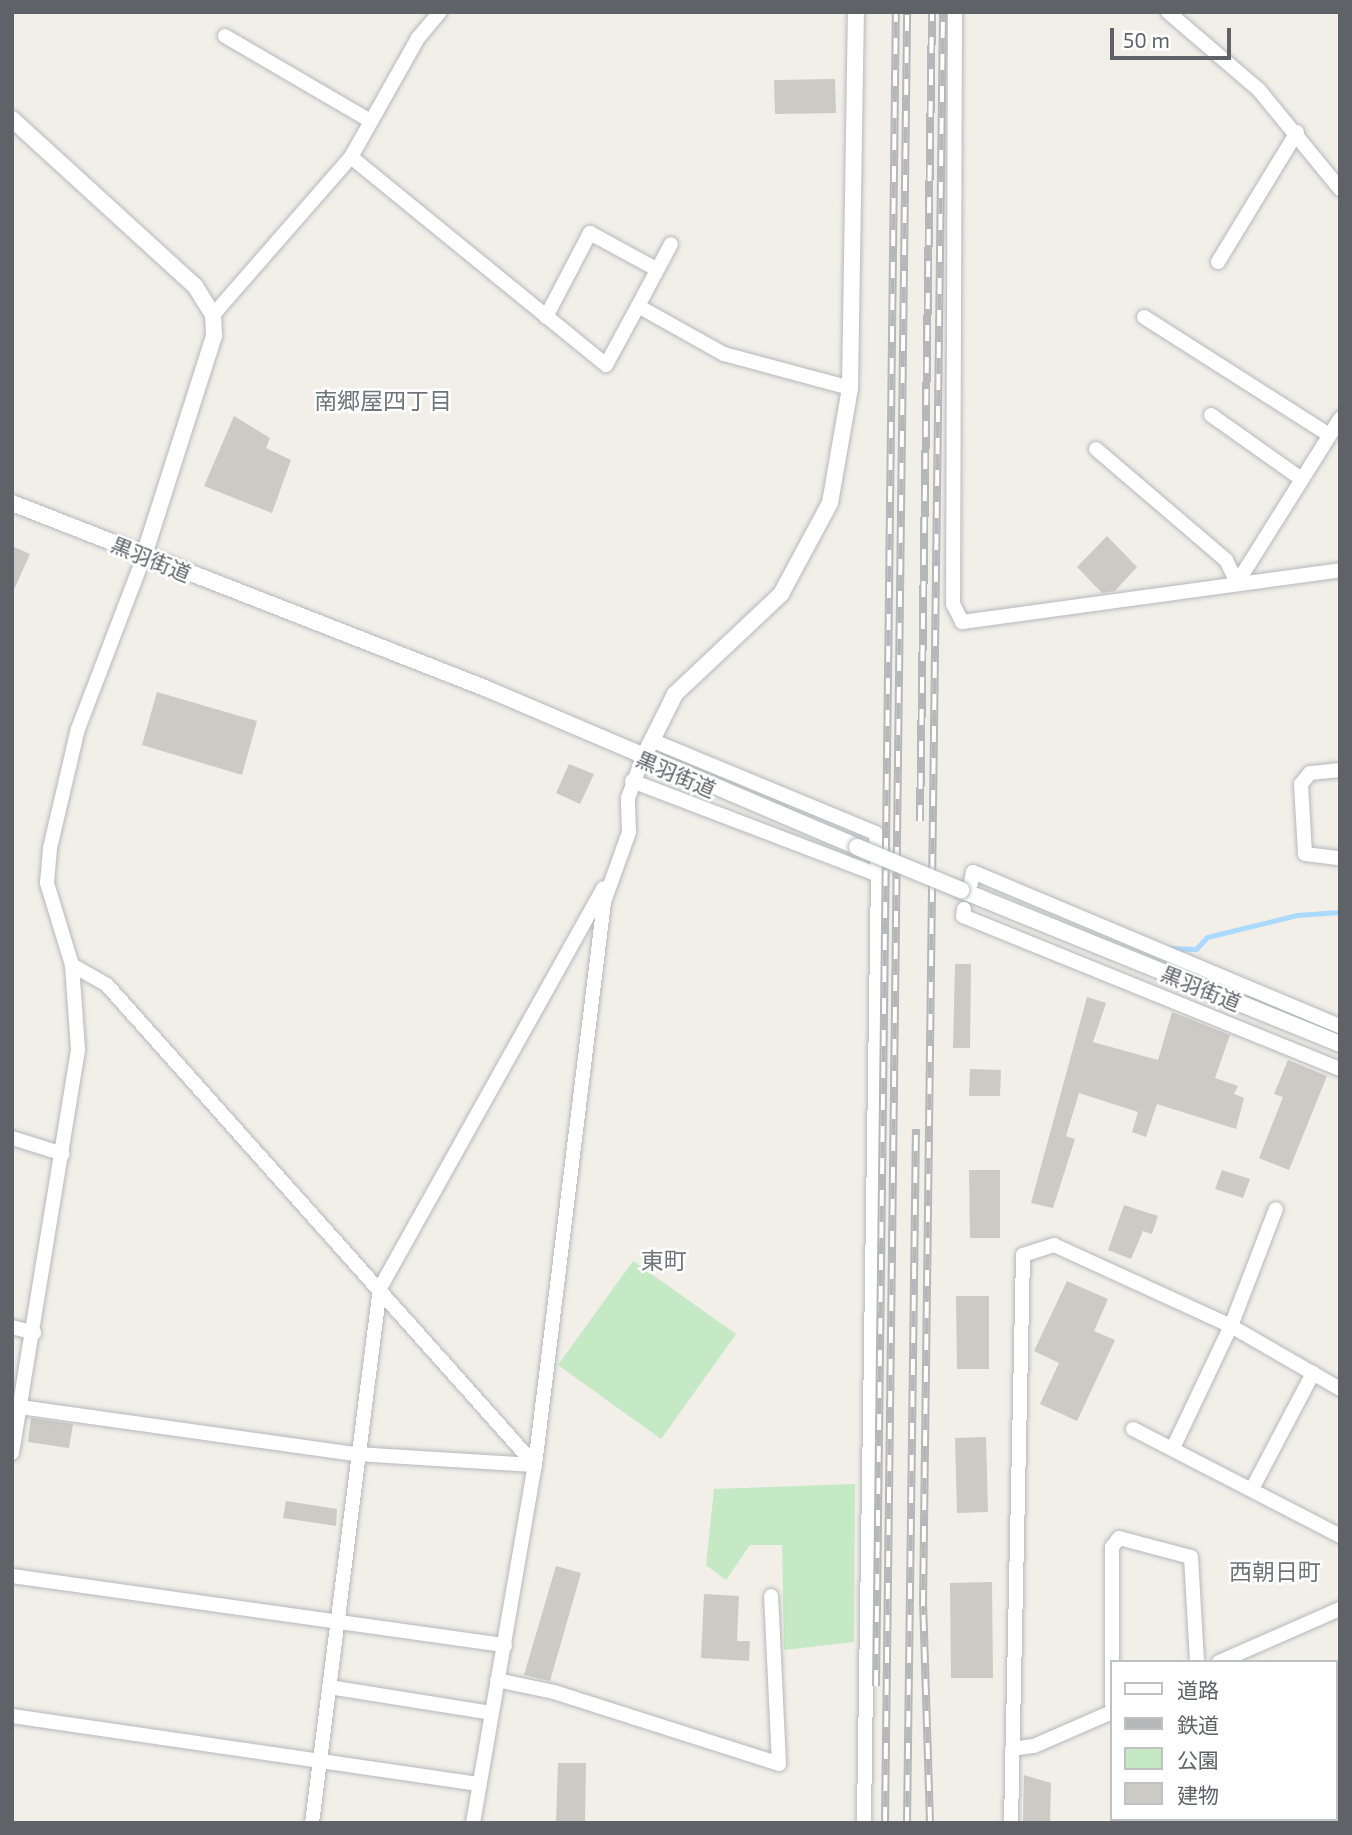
<!DOCTYPE html>
<html>
<head>
<meta charset="utf-8">
<style>
	body { margin:0 }
	#map { position:relative; width:1352px; height:1835px; overflow:hidden; background:#f1efe8; font-family:"Exo 2","Noto Sans JP",sans-serif }
	div>[style] { position:absolute }
	[style*='--x'] { left:calc(var(--x)*1px); top:calc(var(--y)*1px); width:calc(var(--w)*1px); rotate:calc(var(--a)*1deg) }
	.green>* { inset:0; background:#c5e8c5 }
	.stream>* { height:5px; margin:-2.5px; padding:0 2.5px; transform-origin:2.5px; border-radius:2.5px; background:#aadaff }
	.building>* { inset:0; background:#cccac5 }
	.roads { filter:drop-shadow(0 0 2px #b5b8bc) drop-shadow(0 0 2px #b5b8bc) }
	.minor>* { height:14px; margin:-7px; padding:0 7px; transform-origin:7px; border-radius:7px; background:#fff }
	.tertiary>* { height:16px; margin:-8px; padding:0 8px; transform-origin:8px; border-radius:8px; background:#fff }
	.rail>* { height:8px; margin-top:-4px; transform-origin:0; background:repeating-linear-gradient(90deg,#fff 0 16px,#b6b7b8 0 32px); box-sizing:border-box; border-block:2px solid #b6b7b8 }
	.bridges { filter:drop-shadow(0 0 2px #b5b8bc) drop-shadow(0 0 2px #b5b8bc) }
	.tertiary-bridge>* { height:16px; margin:-8px; padding:0 8px; transform-origin:8px; border-radius:8px; background:#fff }
	span { translate:-50% -50%; white-space:nowrap; text-align:center; line-height:1.15; -webkit-text-stroke:5px #fff; paint-order:stroke }
	.street-label { font-size:21px; color:#5f6368 }
	.neighbourhood-label { font-size:23px; color:#70757a }
	.frame { position:absolute; inset:0; border:14px solid #5f6368; pointer-events:none }
	.legend { position:absolute; left:1110px; top:1660px; width:228px; height:161px; box-sizing:border-box; background:#fff; border:2px solid #bfc1c3; margin:0; padding:9px 12px; list-style:none; font-size:21px; color:#5f6368 }
	.legend li { display:flex; align-items:center; gap:14px; height:35px }
	.legend b { width:35px; border:2px solid #bfc1c3 }
	.scale { position:absolute; left:1110px; top:28px; width:121px; height:32px; box-sizing:border-box; border:4px solid #5f6368; border-top:0; padding-left:9px; font-size:21px; line-height:24px; white-space:nowrap; color:#5f6368; -webkit-text-stroke:5px #fff; paint-order:stroke }
</style>
</head>
<body>
<div id="map">
	<div class="green">
		<i style="clip-path:polygon(633px 1261px,736px 1334px,661px 1439px,558px 1365px)"></i>
		<i style="clip-path:polygon(855px 1484px,854px 1642px,784px 1650px,782px 1545px,750px 1545px,726px 1580px,706px 1565px,714px 1489px)"></i>
	</div>
	<div class="stream">
		<i style="--x:1166;--y:948;--w:30;--a:2"></i>
		<i style="--x:1196;--y:949;--w:16;--a:-47"></i>
		<i style="--x:1207;--y:937;--w:93;--a:-13.7"></i>
		<i style="--x:1297;--y:915;--w:43;--a:-4"></i>
	</div>
	<div class="building">
		<i style="clip-path:polygon(835px 79px,836px 113px,775px 114px,774px 80px)"></i>
		<i style="clip-path:polygon(234px 416px,270px 438px,266px 448px,291px 460px,272px 513px,204px 486px)"></i>
		<i style="clip-path:polygon(1107px 536px,1137px 567px,1115px 591px,1102px 593px,1077px 567px)"></i>
		<i style="clip-path:polygon(12px 546px,30px 554px,12px 594px)"></i>
		<i style="clip-path:polygon(157px 692px,257px 721px,242px 775px,142px 745px)"></i>
		<i style="clip-path:polygon(569px 764px,594px 774px,580px 804px,556px 793px)"></i>
		<i style="clip-path:polygon(955px 964px,971px 964px,970px 1048px,953px 1048px)"></i>
		<i style="clip-path:polygon(1087px 997px,1106px 1003px,1093px 1042px,1158px 1060px,1172px 1012px,1230px 1035px,1215px 1078px,1238px 1086px,1234px 1094px,1244px 1098px,1236px 1129px,1157px 1104px,1146px 1137px,1132px 1132px,1138px 1112px,1079px 1093px,1066px 1136px,1075px 1139px,1053px 1208px,1031px 1203px)"></i>
		<i style="clip-path:polygon(1288px 1060px,1327px 1076px,1289px 1170px,1259px 1158px,1283px 1097px,1274px 1094px)"></i>
		<i style="clip-path:polygon(970px 1069px,1001px 1070px,1000px 1096px,969px 1096px)"></i>
		<i style="clip-path:polygon(969px 1170px,1000px 1170px,1000px 1238px,970px 1238px)"></i>
		<i style="clip-path:polygon(1222px 1170px,1250px 1179px,1243px 1198px,1215px 1189px)"></i>
		<i style="clip-path:polygon(1124px 1205px,1158px 1216px,1152px 1234px,1143px 1231px,1131px 1259px,1108px 1250px)"></i>
		<i style="clip-path:polygon(1067px 1281px,1108px 1299px,1094px 1331px,1115px 1340px,1077px 1421px,1040px 1404px,1059px 1363px,1034px 1351px)"></i>
		<i style="clip-path:polygon(956px 1296px,989px 1296px,989px 1369px,957px 1369px)"></i>
		<i style="clip-path:polygon(31px 1418px,73px 1424px,69px 1448px,28px 1442px)"></i>
		<i style="clip-path:polygon(986px 1437px,988px 1512px,957px 1513px,955px 1438px)"></i>
		<i style="clip-path:polygon(286px 1501px,337px 1509px,336px 1526px,283px 1518px)"></i>
		<i style="clip-path:polygon(556px 1566px,581px 1573px,550px 1681px,524px 1675px)"></i>
		<i style="clip-path:polygon(992px 1582px,993px 1678px,951px 1678px,950px 1583px)"></i>
		<i style="clip-path:polygon(704px 1594px,739px 1596px,737px 1641px,750px 1641px,749px 1661px,701px 1658px)"></i>
		<i style="clip-path:polygon(558px 1763px,586px 1763px,585px 1823px,556px 1823px)"></i>
		<i style="clip-path:polygon(1024px 1775px,1051px 1783px,1050px 1823px,1023px 1823px)"></i>
	</div>
	<div class="roads">
		<div class="minor">
			<i style="--x:955;--y:12;--w:592;--a:90.19"></i>
			<i style="--x:953;--y:604;--w:20;--a:63"></i>
			<i style="--x:962;--y:622;--w:382;--a:-7.8"></i>
			<i style="--x:1168;--y:12;--w:120;--a:40.6"></i>
			<i style="--x:1259;--y:90;--w:128;--a:50.7"></i>
			<i style="--x:225;--y:36;--w:167;--a:30.3"></i>
			<i style="--x:351;--y:157;--w:329;--a:39.2"></i>
			<i style="--x:606;--y:365;--w:67;--a:-61.5"></i>
			<i style="--x:638;--y:306;--w:98;--a:29.2"></i>
			<i style="--x:724;--y:354;--w:131;--a:15.1"></i>
			<i style="--x:1218;--y:262;--w:152;--a:-58.7"></i>
			<i style="--x:638;--y:306;--w:70;--a:-62"></i>
			<i style="--x:213;--y:315;--w:210;--a:-48.9"></i>
			<i style="--x:351;--y:157;--w:137;--a:-60.6"></i>
			<i style="--x:418;--y:38;--w:34;--a:-50"></i>
			<i style="--x:546;--y:317;--w:95;--a:-62.4"></i>
			<i style="--x:590;--y:233;--w:75;--a:28.6"></i>
			<i style="--x:1144;--y:317;--w:218;--a:32.5"></i>
			<i style="--x:1211;--y:415;--w:109;--a:35.3"></i>
			<i style="--x:1096;--y:449;--w:171;--a:40.5"></i>
			<i style="--x:1226;--y:560;--w:25;--a:64"></i>
			<i style="--x:1237;--y:583;--w:194;--a:-57.9"></i>
			<i style="--x:651;--y:740;--w:243;--a:22.5"></i>
			<i style="--x:876;--y:833;--w:31;--a:88"></i>
			<i style="--x:1340;--y:770;--w:30;--a:174"></i>
			<i style="--x:1310;--y:773;--w:14;--a:129"></i>
			<i style="--x:1301;--y:784;--w:70;--a:86.7"></i>
			<i style="--x:1305;--y:854;--w:35;--a:7"></i>
			<i style="--x:632;--y:781;--w:263;--a:20.9"></i>
			<i style="--x:878;--y:875;--w:948;--a:90.85"></i>
			<i style="--x:971;--y:883;--w:11;--a:-80"></i>
			<i style="--x:973;--y:872;--w:398;--a:22.8"></i>
			<i style="--x:964;--y:909;--w:7;--a:98"></i>
			<i style="--x:963;--y:916;--w:407;--a:22.1"></i>
			<i style="--x:72;--y:965;--w:40;--a:29.7"></i>
			<i style="--x:107;--y:985;--w:643;--a:48.28"></i>
			<i style="--x:12;--y:1138;--w:53;--a:17.4"></i>
			<i style="--x:12;--y:1327;--w:23;--a:15"></i>
			<i style="--x:20;--y:1407;--w:338;--a:8"></i>
			<i style="--x:355;--y:1454;--w:180;--a:3.5"></i>
			<i style="--x:1133;--y:1429;--w:233;--a:27.3"></i>
			<i style="--x:1173;--y:1448;--w:135;--a:-64.6"></i>
			<i style="--x:1231;--y:1326;--w:125;--a:-69"></i>
			<i style="--x:12;--y:1453;--w:409;--a:-80.7"></i>
			<i style="--x:78;--y:1049;--w:84;--a:-94.1"></i>
			<i style="--x:72;--y:965;--w:86;--a:-107"></i>
			<i style="--x:47;--y:883;--w:35;--a:-85"></i>
			<i style="--x:50;--y:848;--w:122;--a:-76.8"></i>
			<i style="--x:78;--y:729;--w:185;--a:-69.1"></i>
			<i style="--x:1253;--y:1487;--w:129;--a:-62.2"></i>
			<i style="--x:12;--y:1576;--w:498;--a:8"></i>
			<i style="--x:1219;--y:1662;--w:132;--a:-23.7"></i>
			<i style="--x:497;--y:1680;--w:58;--a:11.9"></i>
			<i style="--x:554;--y:1692;--w:236;--a:17.7"></i>
			<i style="--x:779;--y:1764;--w:168;--a:-92.7"></i>
			<i style="--x:329;--y:1687;--w:164;--a:9.1"></i>
			<i style="--x:1112;--y:1704;--w:157;--a:-90"></i>
			<i style="--x:1112;--y:1547;--w:11;--a:-52"></i>
			<i style="--x:1119;--y:1538;--w:74;--a:14.8"></i>
			<i style="--x:1191;--y:1557;--w:105;--a:86.7"></i>
			<i style="--x:12;--y:1716;--w:473;--a:8.3"></i>
			<i style="--x:1012;--y:1749;--w:22;--a:-8"></i>
			<i style="--x:1034;--y:1746;--w:85;--a:-23.6"></i>
			<i style="--x:312;--y:1823;--w:539;--a:-82.76"></i>
			<i style="--x:380;--y:1288;--w:458;--a:-60.8"></i>
			<i style="--x:473;--y:1823;--w:363;--a:-80.2"></i>
			<i style="--x:535;--y:1465;--w:567;--a:-83.01"></i>
			<i style="--x:604;--y:902;--w:74;--a:-70.3"></i>
			<i style="--x:629;--y:832;--w:34;--a:-92"></i>
			<i style="--x:628;--y:798;--w:40;--a:-69.8"></i>
			<i style="--x:1011;--y:1823;--w:568;--a:-88.79"></i>
			<i style="--x:1023;--y:1255;--w:33;--a:-18"></i>
			<i style="--x:1054;--y:1245;--w:195;--a:24.6"></i>
			<i style="--x:1231;--y:1326;--w:126;--a:30"></i>
		</div>
		<div class="tertiary">
			<i style="--x:12;--y:119;--w:248;--a:42.4"></i>
			<i style="--x:195;--y:286;--w:34;--a:58"></i>
			<i style="--x:213;--y:315;--w:21;--a:87"></i>
			<i style="--x:214;--y:336;--w:231;--a:107.7"></i>
			<i style="--x:12;--y:503;--w:508;--a:21.36"></i>
			<i style="--x:485;--y:688;--w:405;--a:23.1"></i>
			<i style="--x:642;--y:760;--w:74;--a:-63.4"></i>
			<i style="--x:675;--y:694;--w:146;--a:-43.3"></i>
			<i style="--x:781;--y:594;--w:103;--a:-61.7"></i>
			<i style="--x:830;--y:503;--w:117;--a:-80.1"></i>
			<i style="--x:850;--y:388;--w:376;--a:-89.1"></i>
			<i style="--x:961;--y:890;--w:409;--a:22.1"></i>
		</div>
	</div>
	<div class="rail">
		<i style="--x:920;--y:821;--w:809;--a:-89.15"></i>
		<i style="--x:876;--y:1686;--w:1674;--a:-89.32"></i>
		<i style="--x:885;--y:1823;--w:1811;--a:-89.3"></i>
		<i style="--x:907;--y:1823;--w:694;--a:-89.26"></i>
		<i style="--x:930;--y:1823;--w:217;--a:-91.8"></i>
		<i style="--x:923;--y:1606;--w:1594;--a:-89.28"></i>
	</div>
	<div class="bridges">
		<div class="tertiary-bridge">
			<i style="--x:857;--y:847;--w:113;--a:22.5"></i>
		</div>
	</div>
	<div class="street-label">
		<span style="left:151px;top:559px;rotate:22deg">黒羽街道</span>
		<span style="left:676px;top:774px;rotate:23deg">黒羽街道</span>
		<span style="left:1201px;top:988px;rotate:22deg">黒羽街道</span>
	</div>
	<div class="neighbourhood-label">
		<span style="left:383px;top:400px">南郷屋四丁目</span>
		<span style="left:664px;top:1260px">東町</span>
		<span style="left:1275px;top:1571px">西朝日町</span>
	</div>
	<div class="frame"></div>
	<ul class="legend">
	<li><b style="height:9px;background:#fff"></b>道路</li>
	<li><b style="height:9px;background:#b6b7b8"></b>鉄道</li>
	<li><b style="height:19px;background:#c5e8c5"></b>公園</li>
	<li><b style="height:19px;background:#cccac5"></b>建物</li>
	</ul>
	<div class="scale">50 m</div>
</div>
</body>
</html>
